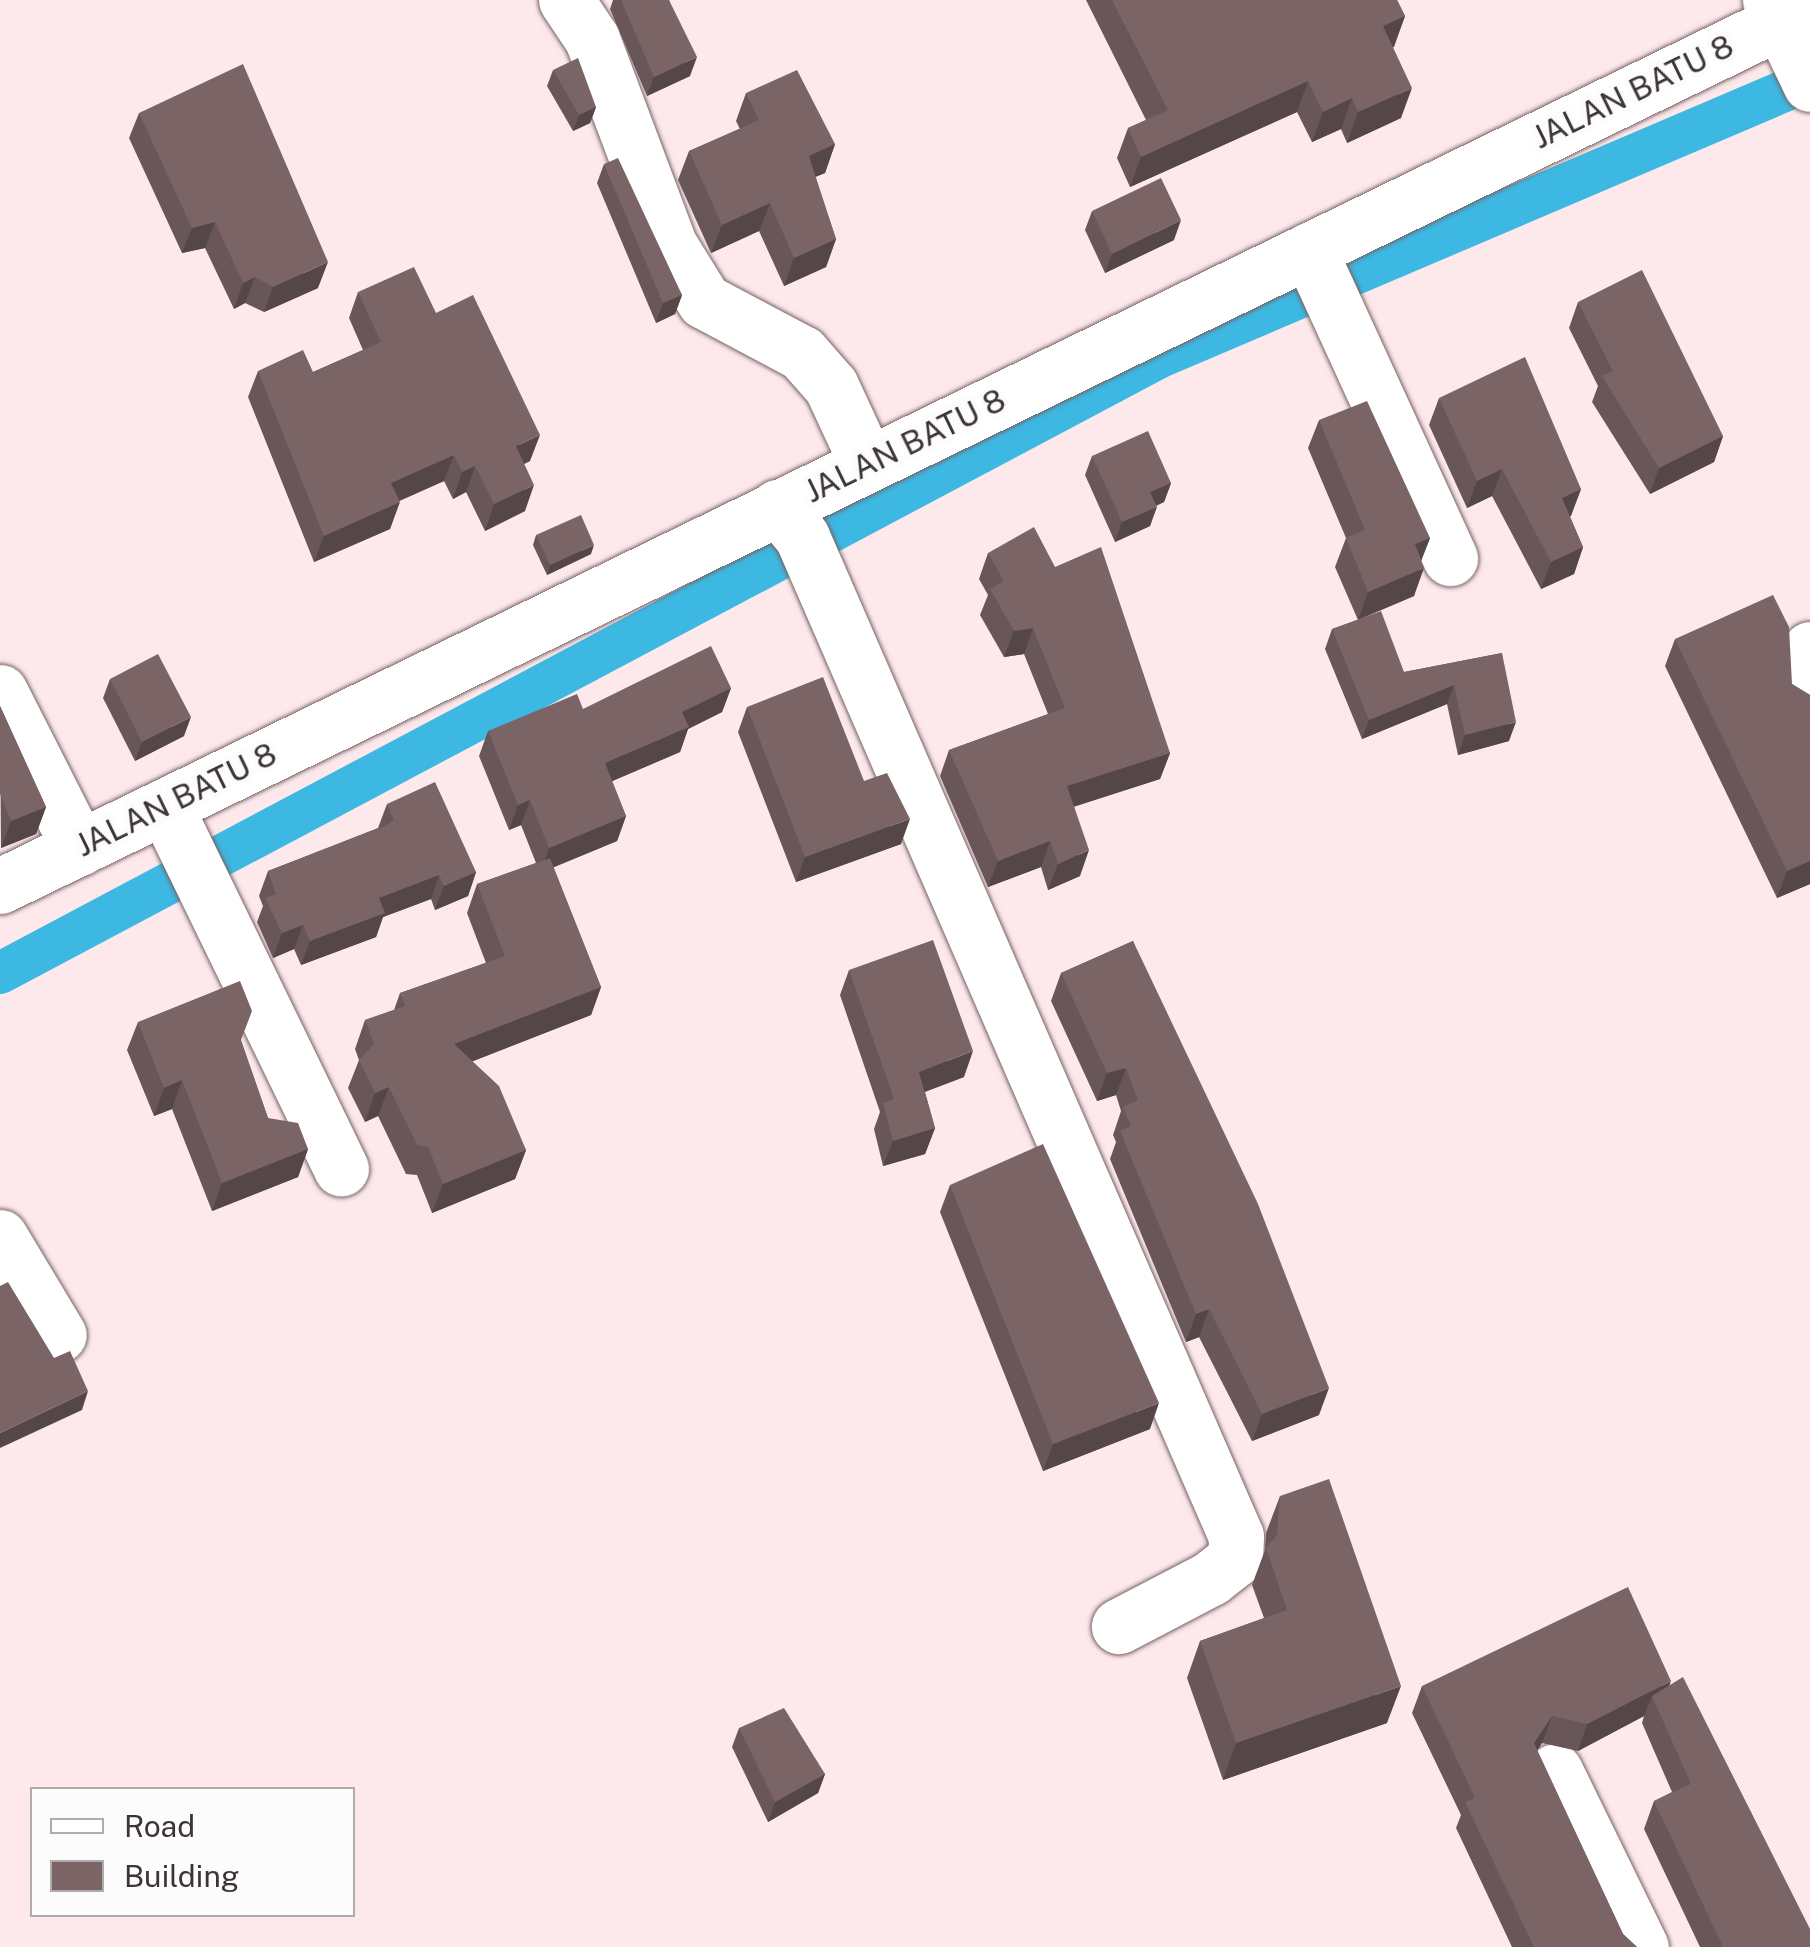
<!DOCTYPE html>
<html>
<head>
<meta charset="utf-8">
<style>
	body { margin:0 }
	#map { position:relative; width:1810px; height:1947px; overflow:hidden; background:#fde9eb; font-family:"Public Sans",sans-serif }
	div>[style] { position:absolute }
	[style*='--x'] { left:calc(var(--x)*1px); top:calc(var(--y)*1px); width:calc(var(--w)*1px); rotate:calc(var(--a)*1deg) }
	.canal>* { height:42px; margin:-21px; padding:0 21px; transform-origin:21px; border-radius:21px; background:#3db8e3 }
	.roads { filter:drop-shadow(0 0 2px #766163) drop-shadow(0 0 2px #766163) }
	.minor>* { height:55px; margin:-27.5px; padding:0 27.5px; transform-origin:27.5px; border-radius:27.5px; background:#fff }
	.wall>* { inset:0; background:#695658 }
	.shaded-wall>* { inset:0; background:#554647 }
	.building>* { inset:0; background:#7a6466 }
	span { translate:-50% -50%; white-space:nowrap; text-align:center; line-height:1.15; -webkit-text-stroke:10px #fcfcfc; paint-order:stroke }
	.street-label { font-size:32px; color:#3d3435 }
	.legend { position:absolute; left:30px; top:1787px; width:325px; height:130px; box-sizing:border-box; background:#fcfcfc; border:2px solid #b0acac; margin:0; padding:12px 18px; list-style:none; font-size:30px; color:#3d3435 }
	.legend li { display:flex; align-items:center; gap:20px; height:50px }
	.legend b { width:50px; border:2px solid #b0acac }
</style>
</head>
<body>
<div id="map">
	<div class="canal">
		<i style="--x:0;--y:973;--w:1311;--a:-27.97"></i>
		<i style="--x:1158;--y:358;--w:709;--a:-23.09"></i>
	</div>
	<div class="roads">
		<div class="minor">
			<i style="--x:566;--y:0;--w:47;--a:56.3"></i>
			<i style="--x:592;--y:39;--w:221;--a:69.4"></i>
			<i style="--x:670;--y:246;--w:65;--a:58.3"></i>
			<i style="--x:704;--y:301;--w:111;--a:28"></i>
			<i style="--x:802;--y:353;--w:44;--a:48.7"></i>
			<i style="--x:831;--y:386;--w:86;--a:65.2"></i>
			<i style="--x:1770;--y:0;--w:93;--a:64.5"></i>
			<i style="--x:1309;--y:250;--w:339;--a:65.4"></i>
			<i style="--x:777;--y:507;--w:39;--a:50"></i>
			<i style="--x:802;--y:537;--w:1089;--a:66.52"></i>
			<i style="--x:1236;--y:1536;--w:23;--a:92"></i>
			<i style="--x:1235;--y:1559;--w:31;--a:142"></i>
			<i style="--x:1211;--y:1578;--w:104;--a:152.4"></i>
			<i style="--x:1810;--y:649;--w:48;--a:90"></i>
			<i style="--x:0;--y:692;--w:175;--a:63.1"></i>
			<i style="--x:165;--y:806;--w:403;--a:64.1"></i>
			<i style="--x:0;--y:886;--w:2012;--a:-25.9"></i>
			<i style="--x:0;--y:1237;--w:114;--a:59"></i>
			<i style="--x:1555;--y:1771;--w:196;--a:64"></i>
		</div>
	</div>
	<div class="wall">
		<i style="clip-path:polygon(613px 0,669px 0,690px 76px,647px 96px,610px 9px)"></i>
		<i style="clip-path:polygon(1086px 0,1397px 0,1405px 16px,1393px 47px,1401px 118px,1347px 143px,1341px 129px,1312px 142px,1297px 112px,1130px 187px,1117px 158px,1128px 128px,1146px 120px)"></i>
		<i style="clip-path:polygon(553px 70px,596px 107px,590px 123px,573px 131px,547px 86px)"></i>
		<i style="clip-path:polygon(746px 93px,835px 144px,825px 173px,815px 177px,836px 239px,826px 267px,784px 286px,759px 231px,711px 253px,678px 180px,689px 151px,740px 129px,736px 121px)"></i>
		<i style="clip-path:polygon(139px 113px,318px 288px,264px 312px,245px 303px,234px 309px,205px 248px,182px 253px,129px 138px)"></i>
		<i style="clip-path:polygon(604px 164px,682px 295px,675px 314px,656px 323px,597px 183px)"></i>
		<i style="clip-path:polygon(1092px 211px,1174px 240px,1105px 273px,1085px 230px)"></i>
		<i style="clip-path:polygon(358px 292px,436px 313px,530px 461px,524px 464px,525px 511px,485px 531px,466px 492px,453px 499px,444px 481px,399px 501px,390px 529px,314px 562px,248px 397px,258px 371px,313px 372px,363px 350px,349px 318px)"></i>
		<i style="clip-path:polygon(1578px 302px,1723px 436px,1714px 462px,1650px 494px,1592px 402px,1598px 386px,1569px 328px)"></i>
		<i style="clip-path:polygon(1439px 398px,1581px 489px,1570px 517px,1583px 547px,1574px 574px,1541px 589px,1492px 496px,1467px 508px,1429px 425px)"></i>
		<i style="clip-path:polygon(1319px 420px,1430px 538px,1421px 561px,1414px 596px,1359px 619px,1404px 672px,1502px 653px,1509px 741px,1458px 755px,1447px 704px,1362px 739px,1325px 649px,1332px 629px,1358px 620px,1335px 567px,1346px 538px,1308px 448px)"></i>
		<i style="clip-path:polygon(1092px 456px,1171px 483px,1164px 502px,1156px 506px,1150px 526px,1115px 542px,1085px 475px)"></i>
		<i style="clip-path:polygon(536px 535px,591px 554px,547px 575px,533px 545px)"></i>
		<i style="clip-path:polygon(988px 553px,1055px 567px,1170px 753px,1160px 779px,1074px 806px,1080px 876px,1048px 890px,1041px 867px,988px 887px,940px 776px,949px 750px,1048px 714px,1024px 654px,1004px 657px,980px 615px,988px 595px,979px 579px)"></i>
		<i style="clip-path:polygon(1675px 639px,1792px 684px,1810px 695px,1810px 884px,1777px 898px,1665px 666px)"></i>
		<i style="clip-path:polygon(110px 679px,184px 736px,135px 761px,103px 698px)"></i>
		<i style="clip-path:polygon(731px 688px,722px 712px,688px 729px,680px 752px,612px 781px,626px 816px,617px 841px,553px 867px,601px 987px,591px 1015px,472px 1061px,526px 1150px,515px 1179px,432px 1213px,417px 1175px,406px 1174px,378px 1116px,365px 1122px,348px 1088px,359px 1060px,355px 1049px,365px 1020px,394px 1010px,400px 993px,486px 963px,467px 913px,477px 884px,536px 863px,521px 825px,509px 830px,479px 756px,488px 731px,583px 709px)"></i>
		<i style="clip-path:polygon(0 706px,46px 807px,36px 834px,1px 848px)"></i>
		<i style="clip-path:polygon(747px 707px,864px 781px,901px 844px,796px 882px,738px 732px)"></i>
		<i style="clip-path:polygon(387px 804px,476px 872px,468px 896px,435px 910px,431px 899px,383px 917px,376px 937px,301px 965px,294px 949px,273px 958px,257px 922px,263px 906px,259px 896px,268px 871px,378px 828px)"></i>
		<i style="clip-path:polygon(1133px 941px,1319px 1415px,1252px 1441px,1199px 1337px,1186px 1342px,1110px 1159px,1116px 1142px,1113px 1135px,1121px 1111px,1116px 1095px,1097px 1101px,1051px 1001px,1061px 973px)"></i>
		<i style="clip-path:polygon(849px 970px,964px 1077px,925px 1092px,935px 1128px,925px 1154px,883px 1166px,874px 1129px,880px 1112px,840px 995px)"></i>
		<i style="clip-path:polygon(138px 1022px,241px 1041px,268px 1118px,308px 1149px,298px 1177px,212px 1211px,172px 1109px,154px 1116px,127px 1050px)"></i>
		<i style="clip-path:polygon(950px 1185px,1150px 1429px,1043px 1471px,940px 1212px)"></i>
		<i style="clip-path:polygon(1280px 1496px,1387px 1723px,1223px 1780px,1187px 1678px,1200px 1641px,1264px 1618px,1252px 1585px,1265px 1550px,1266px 1533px)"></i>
		<i style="clip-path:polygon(1422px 1686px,1669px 1686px,1810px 1947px,1700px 1947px,1644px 1829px,1654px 1801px,1672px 1792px,1642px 1723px,1644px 1716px,1578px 1751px,1542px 1743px,1537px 1751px,1623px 1934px,1637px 1947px,1512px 1947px,1456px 1828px,1461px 1815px,1412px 1713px)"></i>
		<i style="clip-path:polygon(739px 1728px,825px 1774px,818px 1793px,768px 1822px,732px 1747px)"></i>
	</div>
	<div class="shaded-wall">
		<i style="clip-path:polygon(1405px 16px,1394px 47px,1372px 57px,1383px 26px)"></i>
		<i style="clip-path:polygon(697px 57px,690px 76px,647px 96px,654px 77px)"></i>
		<i style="clip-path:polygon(1308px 81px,1297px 112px,1130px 187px,1141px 157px)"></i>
		<i style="clip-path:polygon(1412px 88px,1401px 118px,1347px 143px,1358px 112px)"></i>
		<i style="clip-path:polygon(1352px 98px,1341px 129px,1312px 142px,1323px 112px)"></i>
		<i style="clip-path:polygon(596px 107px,590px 123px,573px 131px,579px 115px)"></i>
		<i style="clip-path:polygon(835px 144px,825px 173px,798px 184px,809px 156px)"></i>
		<i style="clip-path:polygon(770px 203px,759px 231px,711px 253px,722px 225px)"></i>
		<i style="clip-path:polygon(1181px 220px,1174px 240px,1105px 273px,1112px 254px)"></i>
		<i style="clip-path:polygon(215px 222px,205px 248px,182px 253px,192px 228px)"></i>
		<i style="clip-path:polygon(836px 239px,826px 267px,784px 286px,794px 258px)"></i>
		<i style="clip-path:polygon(328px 262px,318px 288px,264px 312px,273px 287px)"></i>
		<i style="clip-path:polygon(255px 277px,245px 303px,234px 309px,243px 283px)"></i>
		<i style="clip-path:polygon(682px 295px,675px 314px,656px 323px,663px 303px)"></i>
		<i style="clip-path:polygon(540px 435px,530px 461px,507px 472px,516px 446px)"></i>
		<i style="clip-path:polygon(1723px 436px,1714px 462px,1650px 494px,1659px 468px)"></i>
		<i style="clip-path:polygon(454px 455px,444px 481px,381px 509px,391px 483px)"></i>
		<i style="clip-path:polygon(475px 466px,466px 492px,453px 499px,462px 472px)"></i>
		<i style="clip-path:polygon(1502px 469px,1492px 496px,1467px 508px,1477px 481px)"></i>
		<i style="clip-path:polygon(1171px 483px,1164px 502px,1143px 511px,1150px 492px)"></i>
		<i style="clip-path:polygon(534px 485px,525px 511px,485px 531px,494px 504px)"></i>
		<i style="clip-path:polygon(1581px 489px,1571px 516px,1552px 525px,1562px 498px)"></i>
		<i style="clip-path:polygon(400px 502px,390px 529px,314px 562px,324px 536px)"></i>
		<i style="clip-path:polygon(1157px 507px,1150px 526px,1115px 542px,1122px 522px)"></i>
		<i style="clip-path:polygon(1430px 538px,1419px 566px,1415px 544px)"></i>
		<i style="clip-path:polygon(594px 545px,591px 554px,547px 575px,550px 565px)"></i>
		<i style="clip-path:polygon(1583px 547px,1574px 574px,1541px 589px,1551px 562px)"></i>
		<i style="clip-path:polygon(1424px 568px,1414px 596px,1358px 620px,1368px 592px)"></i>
		<i style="clip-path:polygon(1033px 628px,1024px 654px,1004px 657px,1014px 631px)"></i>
		<i style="clip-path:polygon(1454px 685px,1447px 704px,1362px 739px,1369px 720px)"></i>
		<i style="clip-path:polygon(731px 688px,722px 712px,688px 729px,680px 752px,596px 788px,605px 763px,682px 712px)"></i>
		<i style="clip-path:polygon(191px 717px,184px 736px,135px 761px,142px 742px)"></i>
		<i style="clip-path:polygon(1516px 722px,1509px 741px,1458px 755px,1465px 735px)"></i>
		<i style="clip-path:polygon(1170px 753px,1160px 779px,1058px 812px,1067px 786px)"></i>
		<i style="clip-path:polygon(530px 800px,521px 825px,509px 830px,518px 805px)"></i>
		<i style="clip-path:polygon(46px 807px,36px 834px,1px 848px,11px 821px)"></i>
		<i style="clip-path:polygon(626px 816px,617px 841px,540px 873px,549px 848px)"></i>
		<i style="clip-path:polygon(910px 819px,901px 844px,796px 882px,805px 857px)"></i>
		<i style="clip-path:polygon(1050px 841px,1041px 867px,988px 887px,998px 861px)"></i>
		<i style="clip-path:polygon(1089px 850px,1080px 876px,1048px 890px,1058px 864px)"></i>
		<i style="clip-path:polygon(1810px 861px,1810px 884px,1777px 898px,1787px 871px)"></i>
		<i style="clip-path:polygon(476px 872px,468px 896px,435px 910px,444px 886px)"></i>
		<i style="clip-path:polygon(439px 875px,431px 899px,383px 917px,376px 937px,301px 965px,310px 941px,379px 898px)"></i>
		<i style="clip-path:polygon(303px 925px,294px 949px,273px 958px,282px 933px)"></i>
		<i style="clip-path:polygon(601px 987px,591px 1015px,443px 1073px,454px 1044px)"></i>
		<i style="clip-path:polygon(973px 1051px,964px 1077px,910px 1097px,919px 1072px)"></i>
		<i style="clip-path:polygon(1126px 1068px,1116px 1095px,1097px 1101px,1107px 1073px)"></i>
		<i style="clip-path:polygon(182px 1080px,172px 1109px,154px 1116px,164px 1088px)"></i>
		<i style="clip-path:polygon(389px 1087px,378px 1116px,365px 1122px,375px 1093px)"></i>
		<i style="clip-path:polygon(935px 1128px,925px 1154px,883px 1166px,893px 1141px)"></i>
		<i style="clip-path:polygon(308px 1149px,298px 1177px,212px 1211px,222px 1183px)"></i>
		<i style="clip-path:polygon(526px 1150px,515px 1179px,432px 1213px,443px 1184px)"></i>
		<i style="clip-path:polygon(1209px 1309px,1199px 1337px,1186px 1342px,1196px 1314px)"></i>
		<i style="clip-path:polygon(1329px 1388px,1319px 1415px,1252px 1441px,1262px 1414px)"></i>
		<i style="clip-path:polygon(88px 1391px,82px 1410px,0 1448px,0 1433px)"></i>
		<i style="clip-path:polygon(1159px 1403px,1150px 1429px,1043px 1471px,1053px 1444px)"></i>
		<i style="clip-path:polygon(1671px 1681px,1661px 1708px,1652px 1696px,1644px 1716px,1578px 1751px,1587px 1724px)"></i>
		<i style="clip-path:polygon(1401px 1686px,1387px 1723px,1223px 1780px,1236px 1743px)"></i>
		<i style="clip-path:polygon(1552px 1716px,1542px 1743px,1524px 1770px,1534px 1743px)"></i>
		<i style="clip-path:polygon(825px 1774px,818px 1793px,768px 1822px,775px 1802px)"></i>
	</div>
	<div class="building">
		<i style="clip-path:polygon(621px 0,669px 0,697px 57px,654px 77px)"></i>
		<i style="clip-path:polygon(1112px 0,1397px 0,1405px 16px,1383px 26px,1412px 88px,1358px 112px,1352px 98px,1323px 112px,1308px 81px,1141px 157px,1128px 128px,1168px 110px)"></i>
		<i style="clip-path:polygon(578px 58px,596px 107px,579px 115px,553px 70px)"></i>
		<i style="clip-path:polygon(243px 64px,328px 262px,273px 287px,255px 277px,243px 283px,215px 222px,192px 228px,139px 113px)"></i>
		<i style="clip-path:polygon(797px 70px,835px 144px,809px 156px,836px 239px,794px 258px,770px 203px,722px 225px,689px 151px,759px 120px,746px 93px)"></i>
		<i style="clip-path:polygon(618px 158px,682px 295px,663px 303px,604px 164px)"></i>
		<i style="clip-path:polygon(1161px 178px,1181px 220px,1112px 254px,1092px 211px)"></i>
		<i style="clip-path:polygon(414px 267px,436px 313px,473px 295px,540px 435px,516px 446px,534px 485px,494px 504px,475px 466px,462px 472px,454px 455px,391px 483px,400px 502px,324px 536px,258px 371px,303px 350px,313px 372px,381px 342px,358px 292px)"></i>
		<i style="clip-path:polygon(1642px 270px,1723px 436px,1659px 468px,1602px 376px,1613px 371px,1578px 302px)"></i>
		<i style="clip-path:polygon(1525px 357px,1581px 489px,1562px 498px,1583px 547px,1551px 562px,1502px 469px,1477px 481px,1439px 398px)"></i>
		<i style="clip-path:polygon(1367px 401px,1430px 538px,1415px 544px,1424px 568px,1368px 592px,1346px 538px,1365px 530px,1319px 420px)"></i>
		<i style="clip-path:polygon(1148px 431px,1171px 483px,1150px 492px,1157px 507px,1122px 522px,1092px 456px)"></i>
		<i style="clip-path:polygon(581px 515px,594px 545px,550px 565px,536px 535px)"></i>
		<i style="clip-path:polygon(1034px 527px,1055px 567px,1101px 547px,1170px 753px,1067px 786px,1089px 850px,1058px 864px,1050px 841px,998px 861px,949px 750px,1065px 708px,1033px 628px,1014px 631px,990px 589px,1004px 581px,988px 553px)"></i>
		<i style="clip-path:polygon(1773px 595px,1789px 627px,1792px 684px,1810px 695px,1810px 861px,1787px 871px,1675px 639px)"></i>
		<i style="clip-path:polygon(1381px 611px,1404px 672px,1502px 653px,1516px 722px,1465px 735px,1454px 685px,1369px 720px,1332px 629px)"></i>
		<i style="clip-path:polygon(711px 646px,731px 688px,682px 712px,689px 727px,605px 763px,626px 816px,549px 848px,530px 800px,518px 805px,488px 731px,577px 694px,583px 709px)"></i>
		<i style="clip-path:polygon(158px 654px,191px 717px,142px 742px,110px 679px)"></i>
		<i style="clip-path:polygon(823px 677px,864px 781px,887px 773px,910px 819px,805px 857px,747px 707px)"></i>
		<i style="clip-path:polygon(0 706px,46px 807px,11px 821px,0 794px)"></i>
		<i style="clip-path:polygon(435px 782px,476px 872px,444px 886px,439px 875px,379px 898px,385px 913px,310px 941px,303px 925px,282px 933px,265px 898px,276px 894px,268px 871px,385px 826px,394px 820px,387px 804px)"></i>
		<i style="clip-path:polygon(550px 858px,601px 987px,454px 1044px,499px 1086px,526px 1150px,443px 1184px,428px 1147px,417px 1145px,389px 1087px,375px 1093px,359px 1060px,374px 1044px,365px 1020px,405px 1006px,400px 993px,505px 956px,477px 884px)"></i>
		<i style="clip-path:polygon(933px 940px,973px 1051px,919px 1072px,935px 1128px,893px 1141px,883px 1103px,894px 1099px,849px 970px)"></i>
		<i style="clip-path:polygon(1133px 941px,1258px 1204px,1329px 1388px,1262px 1414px,1209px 1309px,1196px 1314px,1120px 1131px,1131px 1126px,1123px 1107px,1138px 1100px,1126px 1068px,1107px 1073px,1061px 973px)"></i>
		<i style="clip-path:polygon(240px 981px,252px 1011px,241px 1040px,268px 1118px,298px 1123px,308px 1149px,222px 1183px,182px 1080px,164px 1088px,138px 1022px)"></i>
		<i style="clip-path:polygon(1043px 1144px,1159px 1403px,1053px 1444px,950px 1185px)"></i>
		<i style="clip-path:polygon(8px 1282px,54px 1358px,70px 1351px,88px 1391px,0 1433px,0 1286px)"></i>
		<i style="clip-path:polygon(1329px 1479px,1401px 1686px,1236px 1743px,1200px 1641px,1287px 1610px,1266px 1548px,1277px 1535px,1280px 1496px)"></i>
		<i style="clip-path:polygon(1628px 1587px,1671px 1681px,1587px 1724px,1552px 1716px,1534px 1743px,1623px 1934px,1637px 1947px,1534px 1947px,1465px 1802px,1475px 1798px,1422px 1686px)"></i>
		<i style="clip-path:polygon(1683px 1677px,1810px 1929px,1810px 1947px,1723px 1947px,1654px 1801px,1691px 1784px,1652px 1696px)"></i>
		<i style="clip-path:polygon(784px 1708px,825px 1774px,775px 1802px,739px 1728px)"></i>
	</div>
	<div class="street-label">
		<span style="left:1633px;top:92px;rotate:-26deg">JALAN BATU 8</span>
		<span style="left:905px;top:446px;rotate:-26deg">JALAN BATU 8</span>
		<span style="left:176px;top:800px;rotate:-26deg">JALAN BATU 8</span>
	</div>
	<ul class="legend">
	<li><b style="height:12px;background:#fff"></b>Road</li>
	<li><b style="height:28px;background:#7a6466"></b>Building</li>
	</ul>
</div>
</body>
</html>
